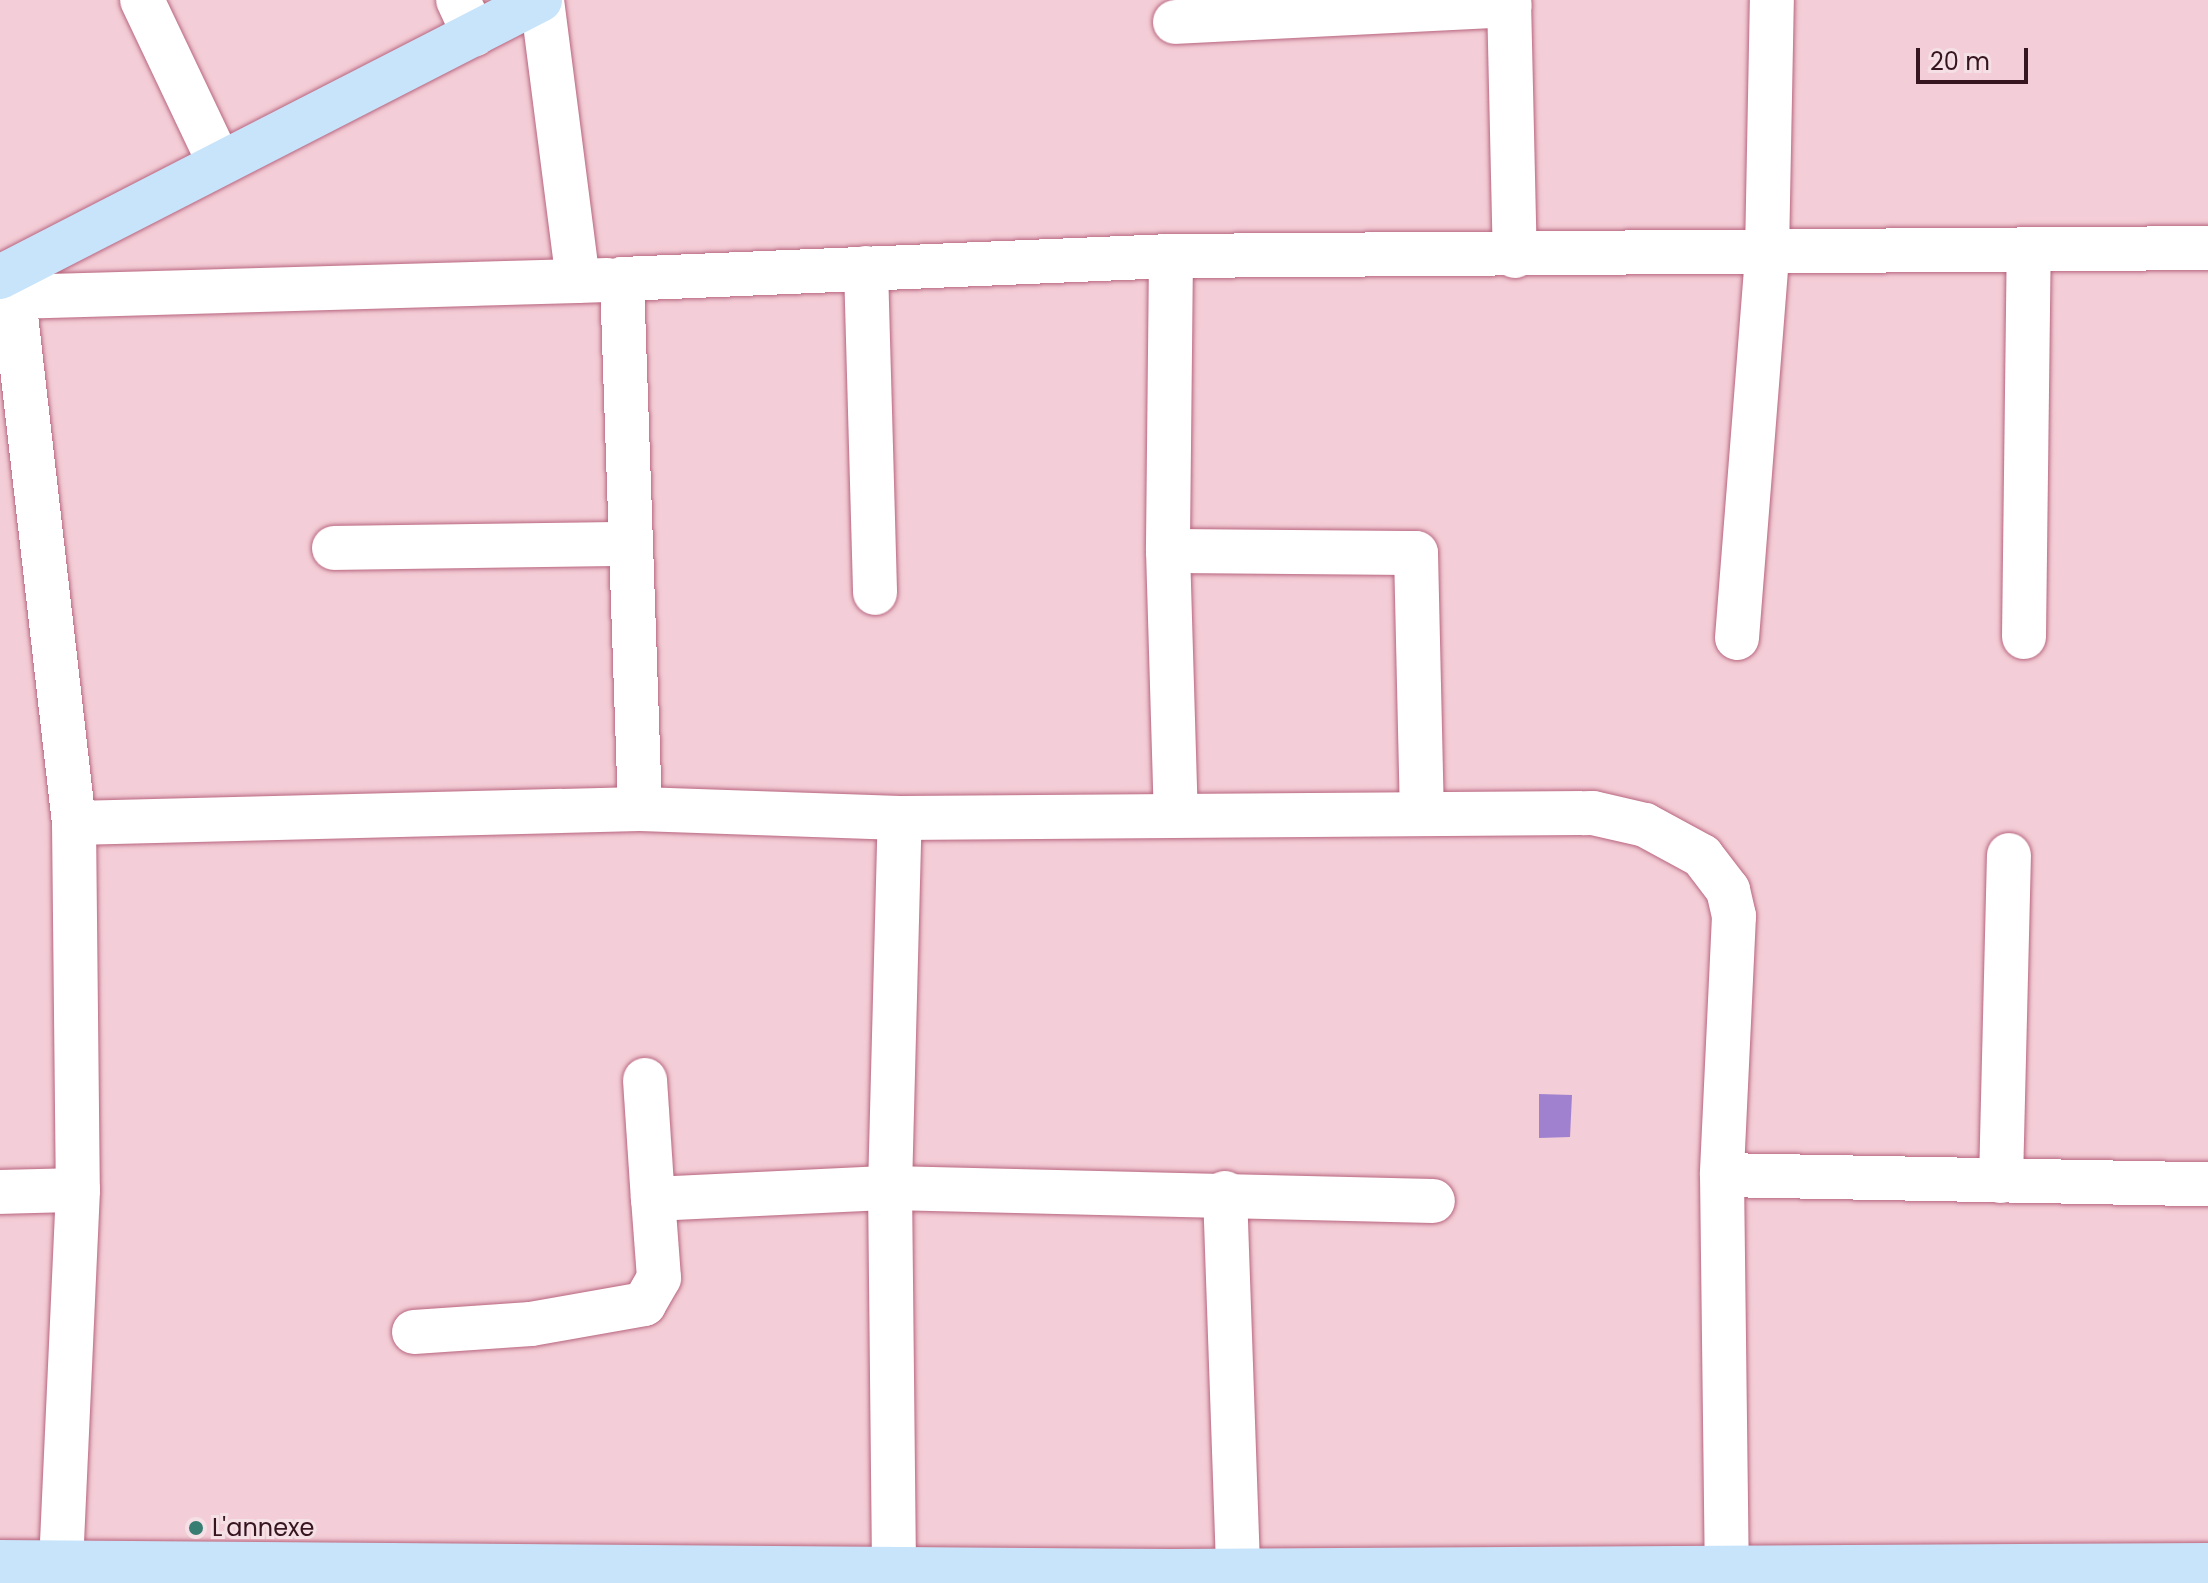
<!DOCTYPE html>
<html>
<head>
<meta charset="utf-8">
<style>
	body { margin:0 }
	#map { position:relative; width:2208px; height:1583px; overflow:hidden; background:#f3cdd7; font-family:Poppins,sans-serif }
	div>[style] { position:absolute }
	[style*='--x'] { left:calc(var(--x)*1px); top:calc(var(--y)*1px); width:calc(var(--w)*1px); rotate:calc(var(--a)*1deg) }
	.water>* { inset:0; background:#a081cf }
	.roads { filter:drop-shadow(0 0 2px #b8657e) drop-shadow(0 0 2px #b8657e) }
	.minor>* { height:44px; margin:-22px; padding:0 22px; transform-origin:22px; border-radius:22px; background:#fff }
	.major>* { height:44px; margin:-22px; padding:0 22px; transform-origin:22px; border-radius:22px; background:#c8e4fa }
	.dots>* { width:22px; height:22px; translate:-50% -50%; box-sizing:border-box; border:4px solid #f4e0e5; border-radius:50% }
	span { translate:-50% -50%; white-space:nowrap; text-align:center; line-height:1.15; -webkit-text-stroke:6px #f4e0e5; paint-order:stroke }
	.poi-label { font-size:24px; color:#371520 }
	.left { translate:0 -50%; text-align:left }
	.scale { position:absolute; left:1916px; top:48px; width:112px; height:36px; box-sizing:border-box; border:4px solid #371520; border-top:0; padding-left:10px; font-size:24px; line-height:28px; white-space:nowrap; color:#371520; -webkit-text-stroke:6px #f4e0e5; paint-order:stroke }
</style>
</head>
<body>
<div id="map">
	<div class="water">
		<i style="clip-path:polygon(1539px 1094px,1572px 1095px,1570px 1137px,1539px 1138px)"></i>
	</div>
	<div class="roads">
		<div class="minor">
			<i style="--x:142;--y:0;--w:177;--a:64.6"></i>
			<i style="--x:458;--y:0;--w:38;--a:65"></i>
			<i style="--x:542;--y:0;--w:283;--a:82.7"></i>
			<i style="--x:578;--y:281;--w:29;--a:-2"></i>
			<i style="--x:1509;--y:0;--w:256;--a:88.7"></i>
			<i style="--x:1175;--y:22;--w:335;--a:-2.9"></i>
			<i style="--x:1171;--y:256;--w:295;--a:90.6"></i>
			<i style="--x:1168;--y:551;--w:263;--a:88.3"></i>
			<i style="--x:866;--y:268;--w:325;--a:88.4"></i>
			<i style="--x:11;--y:272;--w:555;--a:83.48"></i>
			<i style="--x:74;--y:823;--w:367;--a:89.4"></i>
			<i style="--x:78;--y:1190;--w:393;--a:92.6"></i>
			<i style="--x:13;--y:297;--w:565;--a:-1.62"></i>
			<i style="--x:334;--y:548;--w:296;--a:-0.8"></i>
			<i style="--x:1168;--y:551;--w:248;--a:0.5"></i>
			<i style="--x:1416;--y:553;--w:259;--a:88.7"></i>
			<i style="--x:2024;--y:637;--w:384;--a:-89.3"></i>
			<i style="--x:1737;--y:638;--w:386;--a:-85.5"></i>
			<i style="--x:1767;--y:253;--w:253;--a:-88.9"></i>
			<i style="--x:640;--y:809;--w:530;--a:-91.95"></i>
			<i style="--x:622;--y:279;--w:549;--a:-2.4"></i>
			<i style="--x:1171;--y:256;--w:1037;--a:-0.44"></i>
			<i style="--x:74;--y:823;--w:566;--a:-1.42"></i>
			<i style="--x:640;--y:809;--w:260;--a:2"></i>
			<i style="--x:900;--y:818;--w:693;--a:-0.41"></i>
			<i style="--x:1593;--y:813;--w:53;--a:13"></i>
			<i style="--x:1645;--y:825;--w:65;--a:28.5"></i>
			<i style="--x:1702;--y:856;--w:43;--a:52.6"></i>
			<i style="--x:1728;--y:890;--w:27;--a:77"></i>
			<i style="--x:1734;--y:916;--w:259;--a:92.7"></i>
			<i style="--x:1722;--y:1175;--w:408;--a:89.3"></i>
			<i style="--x:645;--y:1080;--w:119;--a:86.2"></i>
			<i style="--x:1722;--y:1175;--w:486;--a:1.1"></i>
			<i style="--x:2001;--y:1181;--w:326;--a:-88.6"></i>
			<i style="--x:0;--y:1192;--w:78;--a:-1.5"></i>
			<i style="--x:1225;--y:1193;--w:377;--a:88"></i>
			<i style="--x:414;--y:1332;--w:117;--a:-3.9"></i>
			<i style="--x:531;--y:1324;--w:115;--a:-10"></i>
			<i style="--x:644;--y:1304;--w:30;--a:-60"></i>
			<i style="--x:659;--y:1278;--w:79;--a:-94.3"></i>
			<i style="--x:653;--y:1199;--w:237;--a:-2.7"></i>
			<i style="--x:890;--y:1188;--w:543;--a:1.37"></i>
			<i style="--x:894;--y:1567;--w:379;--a:-90.6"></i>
			<i style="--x:890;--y:1188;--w:370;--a:-88.5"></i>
		</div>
		<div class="major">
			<i style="--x:0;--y:277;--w:607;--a:-27.16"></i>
			<i style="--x:0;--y:1562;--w:1170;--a:0.44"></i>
			<i style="--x:1170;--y:1571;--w:1038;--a:-0.33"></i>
		</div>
	</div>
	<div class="dots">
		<i style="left:196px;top:1528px;background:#387d72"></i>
	</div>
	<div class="poi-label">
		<span class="left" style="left:212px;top:1528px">L'annexe</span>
	</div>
	<div class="scale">20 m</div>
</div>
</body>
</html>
